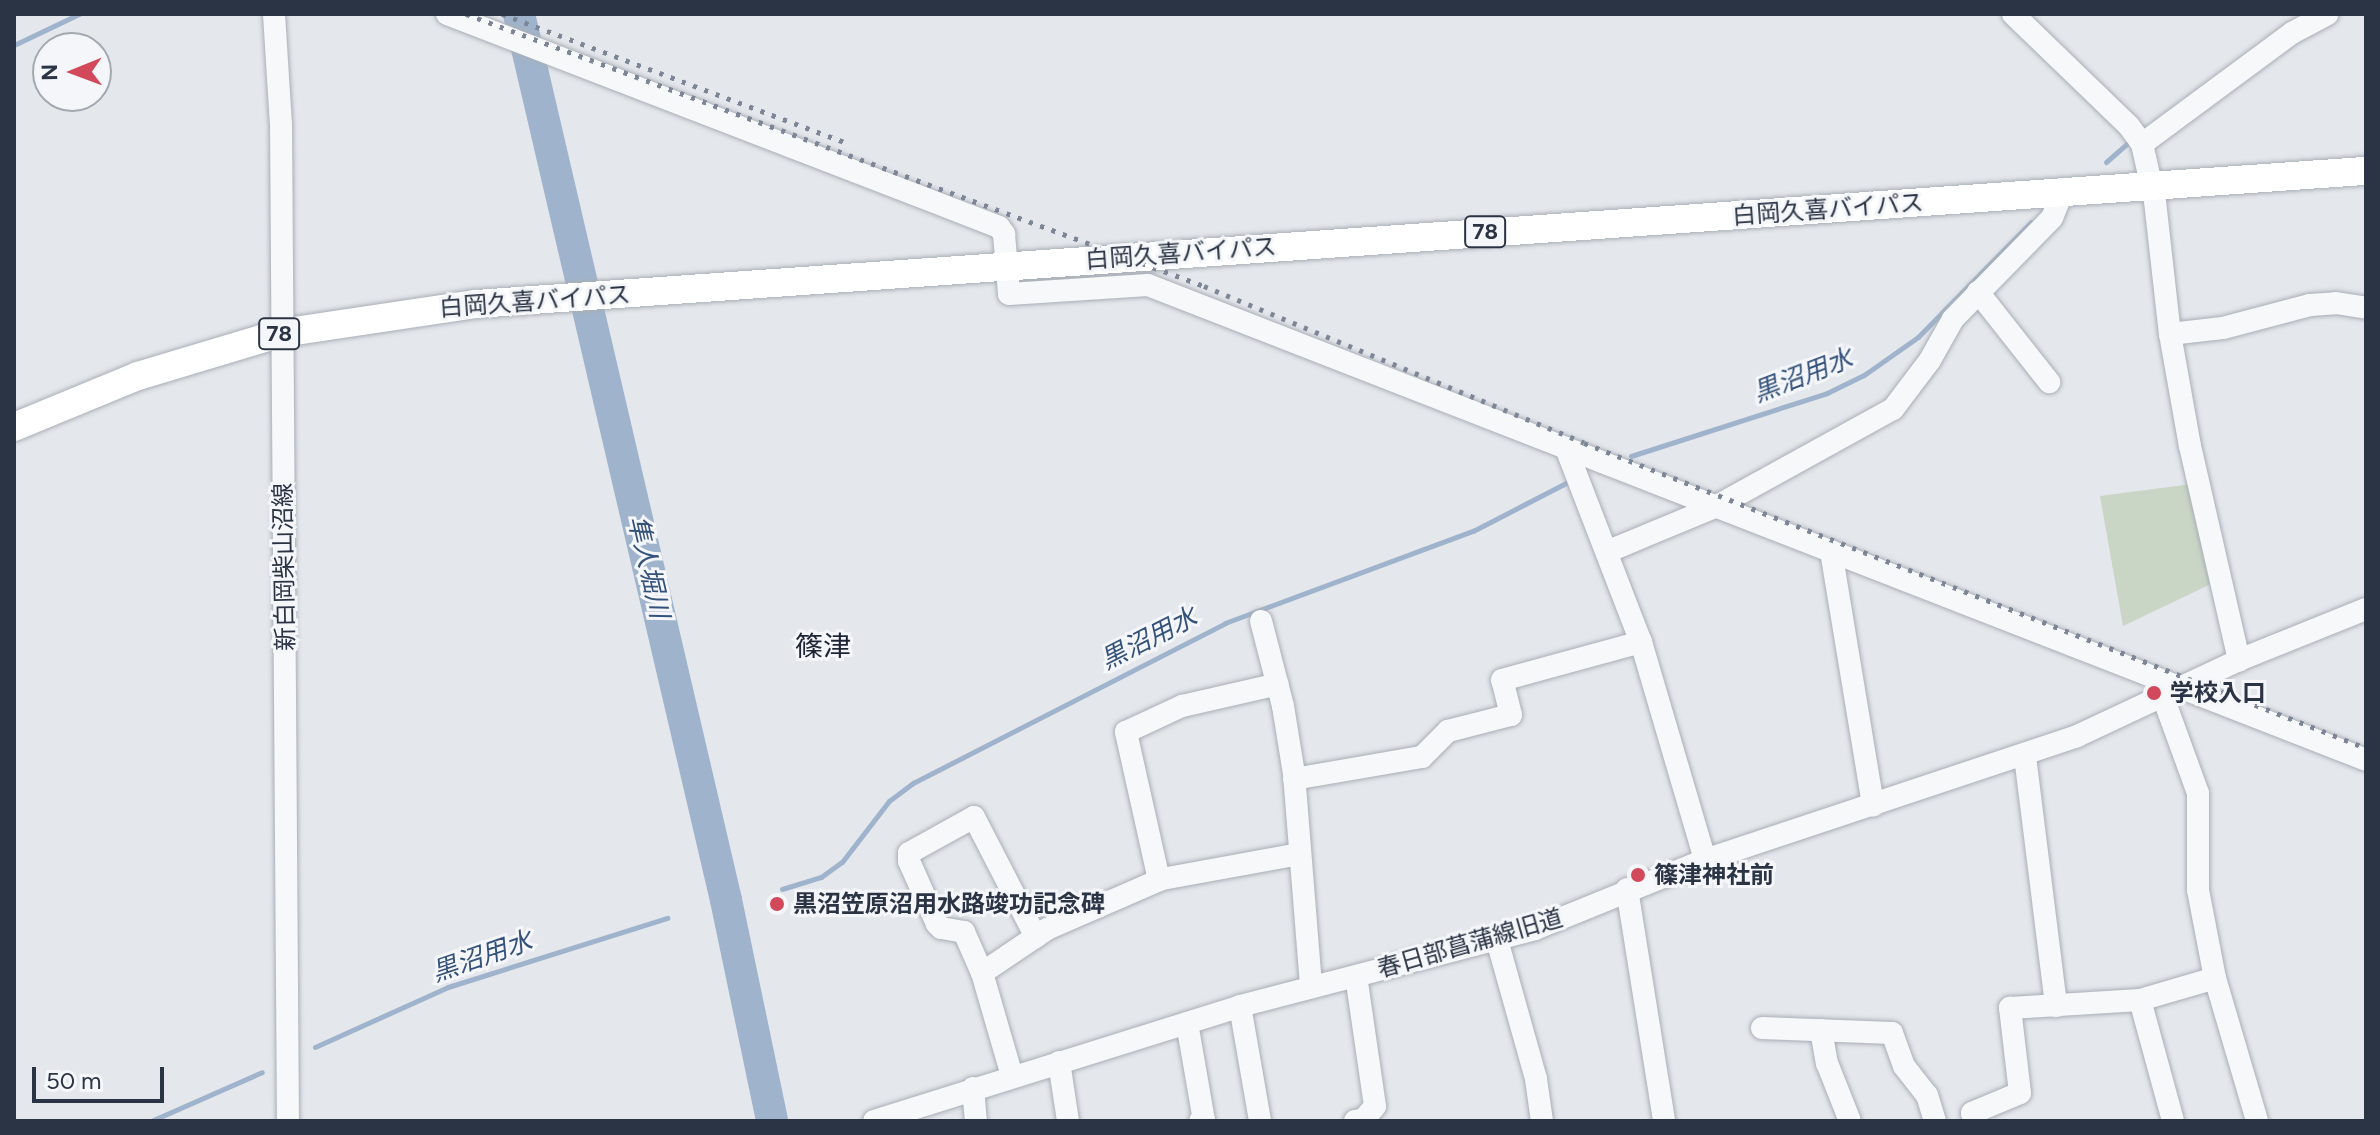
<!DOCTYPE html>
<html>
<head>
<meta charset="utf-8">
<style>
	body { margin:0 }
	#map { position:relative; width:2380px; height:1135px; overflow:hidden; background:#e4e7ec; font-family:Figtree,"Noto Sans JP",sans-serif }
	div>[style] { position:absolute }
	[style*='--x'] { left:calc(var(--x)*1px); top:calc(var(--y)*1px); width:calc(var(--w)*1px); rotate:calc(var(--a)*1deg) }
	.green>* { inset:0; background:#c9d6c5 }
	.stream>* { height:5px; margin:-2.5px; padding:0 2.5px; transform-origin:2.5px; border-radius:2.5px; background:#9fb4cc }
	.river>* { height:32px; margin:-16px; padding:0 16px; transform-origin:16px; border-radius:16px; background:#9fb4cc }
	.roads { filter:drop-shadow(0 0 2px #a9aeb7) drop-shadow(0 0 2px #a9aeb7) }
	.minor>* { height:22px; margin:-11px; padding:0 11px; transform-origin:11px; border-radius:11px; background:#f7f8fa }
	.major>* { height:28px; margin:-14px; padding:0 14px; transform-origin:14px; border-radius:14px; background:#fff }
	.rail>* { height:5px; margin-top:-2.5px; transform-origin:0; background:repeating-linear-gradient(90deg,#7d8696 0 4px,transparent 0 12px) }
	.dots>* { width:22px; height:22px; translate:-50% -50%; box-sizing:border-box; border:4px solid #f4f6f9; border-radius:50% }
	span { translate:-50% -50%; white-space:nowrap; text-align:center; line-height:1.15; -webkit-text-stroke:6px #f4f6f9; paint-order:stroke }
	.shield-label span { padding:2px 6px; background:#f4f6f9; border:2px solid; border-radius:6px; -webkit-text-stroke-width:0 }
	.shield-label { font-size:22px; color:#2b3445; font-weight:700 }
	.street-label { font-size:24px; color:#2b3445 }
	.poi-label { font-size:24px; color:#2b3445; font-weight:700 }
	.left { translate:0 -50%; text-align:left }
	.water-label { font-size:26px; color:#34527a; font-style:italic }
	.quarter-label { font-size:28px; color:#1d2536 }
	.frame { position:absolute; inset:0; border:16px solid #2b3445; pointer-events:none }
	.north { position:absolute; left:32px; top:32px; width:80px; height:80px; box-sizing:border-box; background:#f4f6f9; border:2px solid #a4a8b1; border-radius:50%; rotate:269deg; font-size:22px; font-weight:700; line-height:32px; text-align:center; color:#2b3445 }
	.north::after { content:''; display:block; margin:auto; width:28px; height:36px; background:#d1495b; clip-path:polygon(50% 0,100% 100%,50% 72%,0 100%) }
	.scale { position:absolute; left:32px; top:1067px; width:132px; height:36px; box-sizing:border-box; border:4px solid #2b3445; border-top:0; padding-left:10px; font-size:24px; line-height:28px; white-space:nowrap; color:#2b3445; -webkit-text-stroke:6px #f4f6f9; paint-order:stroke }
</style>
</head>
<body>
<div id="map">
	<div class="green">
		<i style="clip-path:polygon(2192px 484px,2211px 584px,2123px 626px,2100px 496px)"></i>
	</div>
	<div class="stream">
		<i style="--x:14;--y:45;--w:72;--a:-25.5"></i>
		<i style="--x:2106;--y:162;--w:29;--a:-41"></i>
		<i style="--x:1631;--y:456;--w:206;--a:-17.8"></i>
		<i style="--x:1827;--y:393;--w:41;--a:-25.9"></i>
		<i style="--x:1864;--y:375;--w:66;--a:-35.1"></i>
		<i style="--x:1918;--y:337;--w:161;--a:-45.5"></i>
		<i style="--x:782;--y:889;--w:41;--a:-17.1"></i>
		<i style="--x:821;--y:877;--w:26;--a:-36"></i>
		<i style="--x:842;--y:862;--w:77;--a:-52.4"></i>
		<i style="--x:889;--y:801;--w:30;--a:-37"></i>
		<i style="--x:913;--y:783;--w:351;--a:-27.1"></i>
		<i style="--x:1225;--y:623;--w:265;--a:-20.4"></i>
		<i style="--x:1473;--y:531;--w:109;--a:-27.3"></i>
		<i style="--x:315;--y:1047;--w:146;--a:-24.3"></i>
		<i style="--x:448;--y:987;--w:230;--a:-17.5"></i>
		<i style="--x:151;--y:1121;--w:121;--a:-23.8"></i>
	</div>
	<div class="river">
		<i style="--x:519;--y:14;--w:910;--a:76.85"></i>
		<i style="--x:726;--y:900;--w:226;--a:78.2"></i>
	</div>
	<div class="roads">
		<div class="minor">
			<i style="--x:274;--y:14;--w:110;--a:86.4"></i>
			<i style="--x:281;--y:124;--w:997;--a:89.6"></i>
			<i style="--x:447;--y:14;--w:592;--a:21.1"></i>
			<i style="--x:999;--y:227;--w:9;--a:54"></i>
			<i style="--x:1004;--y:234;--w:60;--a:85.2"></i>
			<i style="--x:1009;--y:294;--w:139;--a:-3.7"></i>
			<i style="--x:1148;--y:285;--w:1307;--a:21.3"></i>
			<i style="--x:2013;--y:14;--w:161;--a:44"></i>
			<i style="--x:2129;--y:126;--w:22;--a:54"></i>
			<i style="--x:2142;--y:144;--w:58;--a:77.2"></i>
			<i style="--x:2155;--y:201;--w:134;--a:83.6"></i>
			<i style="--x:2170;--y:334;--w:114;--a:79.9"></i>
			<i style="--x:2190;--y:446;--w:220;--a:77.1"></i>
			<i style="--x:2142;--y:144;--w:187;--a:-36.5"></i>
			<i style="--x:2292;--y:33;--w:40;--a:-28"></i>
			<i style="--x:1978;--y:292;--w:115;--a:51.7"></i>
			<i style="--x:2170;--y:334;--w:53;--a:-6.5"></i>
			<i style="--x:2223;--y:328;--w:90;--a:-14.8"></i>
			<i style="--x:2310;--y:305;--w:26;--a:-4"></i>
			<i style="--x:2336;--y:303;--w:30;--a:9"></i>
			<i style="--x:1566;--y:448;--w:208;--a:68.9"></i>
			<i style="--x:1641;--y:642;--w:227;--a:73.6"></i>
			<i style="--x:1609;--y:551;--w:117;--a:-22.6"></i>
			<i style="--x:1717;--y:506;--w:201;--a:-28.9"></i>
			<i style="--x:1893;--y:409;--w:61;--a:-52.9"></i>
			<i style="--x:1930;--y:360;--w:47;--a:-60.7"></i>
			<i style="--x:1953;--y:319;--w:141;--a:-45.6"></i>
			<i style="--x:2052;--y:218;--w:27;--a:-68"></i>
			<i style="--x:1831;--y:551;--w:258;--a:80.6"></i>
			<i style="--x:1261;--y:621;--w:88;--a:75.5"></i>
			<i style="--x:1283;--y:706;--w:69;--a:80.8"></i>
			<i style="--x:1294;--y:774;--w:214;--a:85.4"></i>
			<i style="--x:2163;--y:697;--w:102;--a:70"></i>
			<i style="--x:2198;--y:793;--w:97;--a:90"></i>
			<i style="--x:2198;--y:890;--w:90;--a:79.1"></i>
			<i style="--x:2215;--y:978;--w:149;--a:73.6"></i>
			<i style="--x:2025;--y:756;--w:252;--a:82.9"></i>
			<i style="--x:1294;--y:779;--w:130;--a:-9.8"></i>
			<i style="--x:1422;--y:757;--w:37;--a:-45"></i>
			<i style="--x:1448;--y:731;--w:65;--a:-14.3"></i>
			<i style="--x:1511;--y:715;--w:36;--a:-104"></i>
			<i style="--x:1502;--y:680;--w:144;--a:-15.3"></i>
			<i style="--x:1159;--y:880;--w:152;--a:-102.6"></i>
			<i style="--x:1126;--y:732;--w:62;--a:-24.9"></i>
			<i style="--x:1182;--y:706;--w:98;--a:-12.9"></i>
			<i style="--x:1627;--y:889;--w:235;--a:80.9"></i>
			<i style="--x:1497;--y:940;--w:144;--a:74.3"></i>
			<i style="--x:1536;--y:1079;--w:42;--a:81.9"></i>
			<i style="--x:982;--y:973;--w:78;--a:-34.1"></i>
			<i style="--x:1047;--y:929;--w:125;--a:-23.5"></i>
			<i style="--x:1162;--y:879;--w:139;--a:-10.3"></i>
			<i style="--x:2140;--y:1000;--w:125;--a:74.7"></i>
			<i style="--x:1240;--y:1006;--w:117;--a:80.1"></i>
			<i style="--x:1187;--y:1023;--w:98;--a:80.1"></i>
			<i style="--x:1204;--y:1120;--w:4;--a:166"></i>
			<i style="--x:1762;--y:1028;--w:130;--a:2.2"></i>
			<i style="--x:1892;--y:1033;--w:35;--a:70"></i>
			<i style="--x:1904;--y:1066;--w:37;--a:52"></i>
			<i style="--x:1927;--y:1095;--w:27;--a:73"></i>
			<i style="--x:1821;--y:1030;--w:34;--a:80"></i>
			<i style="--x:1827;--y:1063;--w:62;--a:68.4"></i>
			<i style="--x:1059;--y:1062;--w:60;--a:81.3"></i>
			<i style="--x:1012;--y:1076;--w:107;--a:-106.2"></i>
			<i style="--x:982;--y:973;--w:45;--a:-113.7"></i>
			<i style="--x:964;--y:932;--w:23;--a:-170"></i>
			<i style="--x:941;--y:928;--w:6;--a:-135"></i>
			<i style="--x:937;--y:924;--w:69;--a:-114"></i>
			<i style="--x:909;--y:861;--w:8;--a:-90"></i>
			<i style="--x:909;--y:853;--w:74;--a:-29"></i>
			<i style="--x:974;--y:817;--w:135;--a:62.7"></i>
			<i style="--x:973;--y:1088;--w:33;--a:85"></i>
			<i style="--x:874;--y:1121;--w:384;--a:-17.4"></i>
			<i style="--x:1240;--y:1006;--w:305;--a:-14.6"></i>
			<i style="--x:1535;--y:929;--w:183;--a:-22.1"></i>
			<i style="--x:1705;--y:860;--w:392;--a:-18.4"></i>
			<i style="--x:2077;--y:736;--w:179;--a:-25.1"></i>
			<i style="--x:2239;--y:660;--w:137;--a:-21.9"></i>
			<i style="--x:1355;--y:1121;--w:8;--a:-7"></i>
			<i style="--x:1363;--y:1120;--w:18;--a:-49"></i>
			<i style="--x:1375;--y:1106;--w:131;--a:-98.3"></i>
			<i style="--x:1974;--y:1121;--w:8;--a:-104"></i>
			<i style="--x:1972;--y:1113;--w:52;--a:-22.6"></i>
			<i style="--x:2020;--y:1093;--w:86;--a:-96.7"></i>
			<i style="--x:2010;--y:1008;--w:130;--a:-3.5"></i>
			<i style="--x:2140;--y:1000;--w:78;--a:-16.3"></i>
		</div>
		<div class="major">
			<i style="--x:14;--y:427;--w:134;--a:-22.4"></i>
			<i style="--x:138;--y:376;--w:149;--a:-16.7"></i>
			<i style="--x:281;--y:333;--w:197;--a:-8.5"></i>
			<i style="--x:476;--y:304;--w:1895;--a:-4.03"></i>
		</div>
	</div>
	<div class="rail">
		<i style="--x:466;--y:14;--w:787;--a:20.23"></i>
		<i style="--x:1204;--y:286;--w:411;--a:22.4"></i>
		<i style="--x:1584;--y:443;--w:839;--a:21.31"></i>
		<i style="--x:502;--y:14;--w:368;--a:20.5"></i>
	</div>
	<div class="dots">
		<i style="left:2154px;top:693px;background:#d1495b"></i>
		<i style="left:1638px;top:875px;background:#d1495b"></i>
		<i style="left:777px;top:904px;background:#d1495b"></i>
	</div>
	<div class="shield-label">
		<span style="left:1485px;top:232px">78</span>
		<span style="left:279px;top:334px">78</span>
	</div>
	<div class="street-label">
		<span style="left:1828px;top:209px;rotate:-4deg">白岡久喜バイパス</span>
		<span style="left:1181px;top:253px;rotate:-4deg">白岡久喜バイパス</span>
		<span style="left:535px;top:301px;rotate:-4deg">白岡久喜バイパス</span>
		<span style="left:284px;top:567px;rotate:-91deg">新白岡柴山沼線</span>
		<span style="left:1470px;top:943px;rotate:-16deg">春日部菖蒲線旧道</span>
	</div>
	<div class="poi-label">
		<span class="left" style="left:2170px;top:693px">学校入口</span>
		<span class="left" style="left:1654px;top:875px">篠津神社前</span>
		<span class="left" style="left:793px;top:904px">黒沼笠原沼用水路竣功記念碑</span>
	</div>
	<div class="water-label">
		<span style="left:1803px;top:376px;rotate:-21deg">黒沼用水</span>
		<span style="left:648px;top:567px;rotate:77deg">隼人堀川</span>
		<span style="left:1149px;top:639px;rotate:-27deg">黒沼用水</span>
		<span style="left:482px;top:957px;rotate:-19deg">黒沼用水</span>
	</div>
	<div class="quarter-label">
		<span style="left:823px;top:646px">篠津</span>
	</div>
	<div class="frame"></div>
	<div class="north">N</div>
	<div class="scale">50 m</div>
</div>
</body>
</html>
